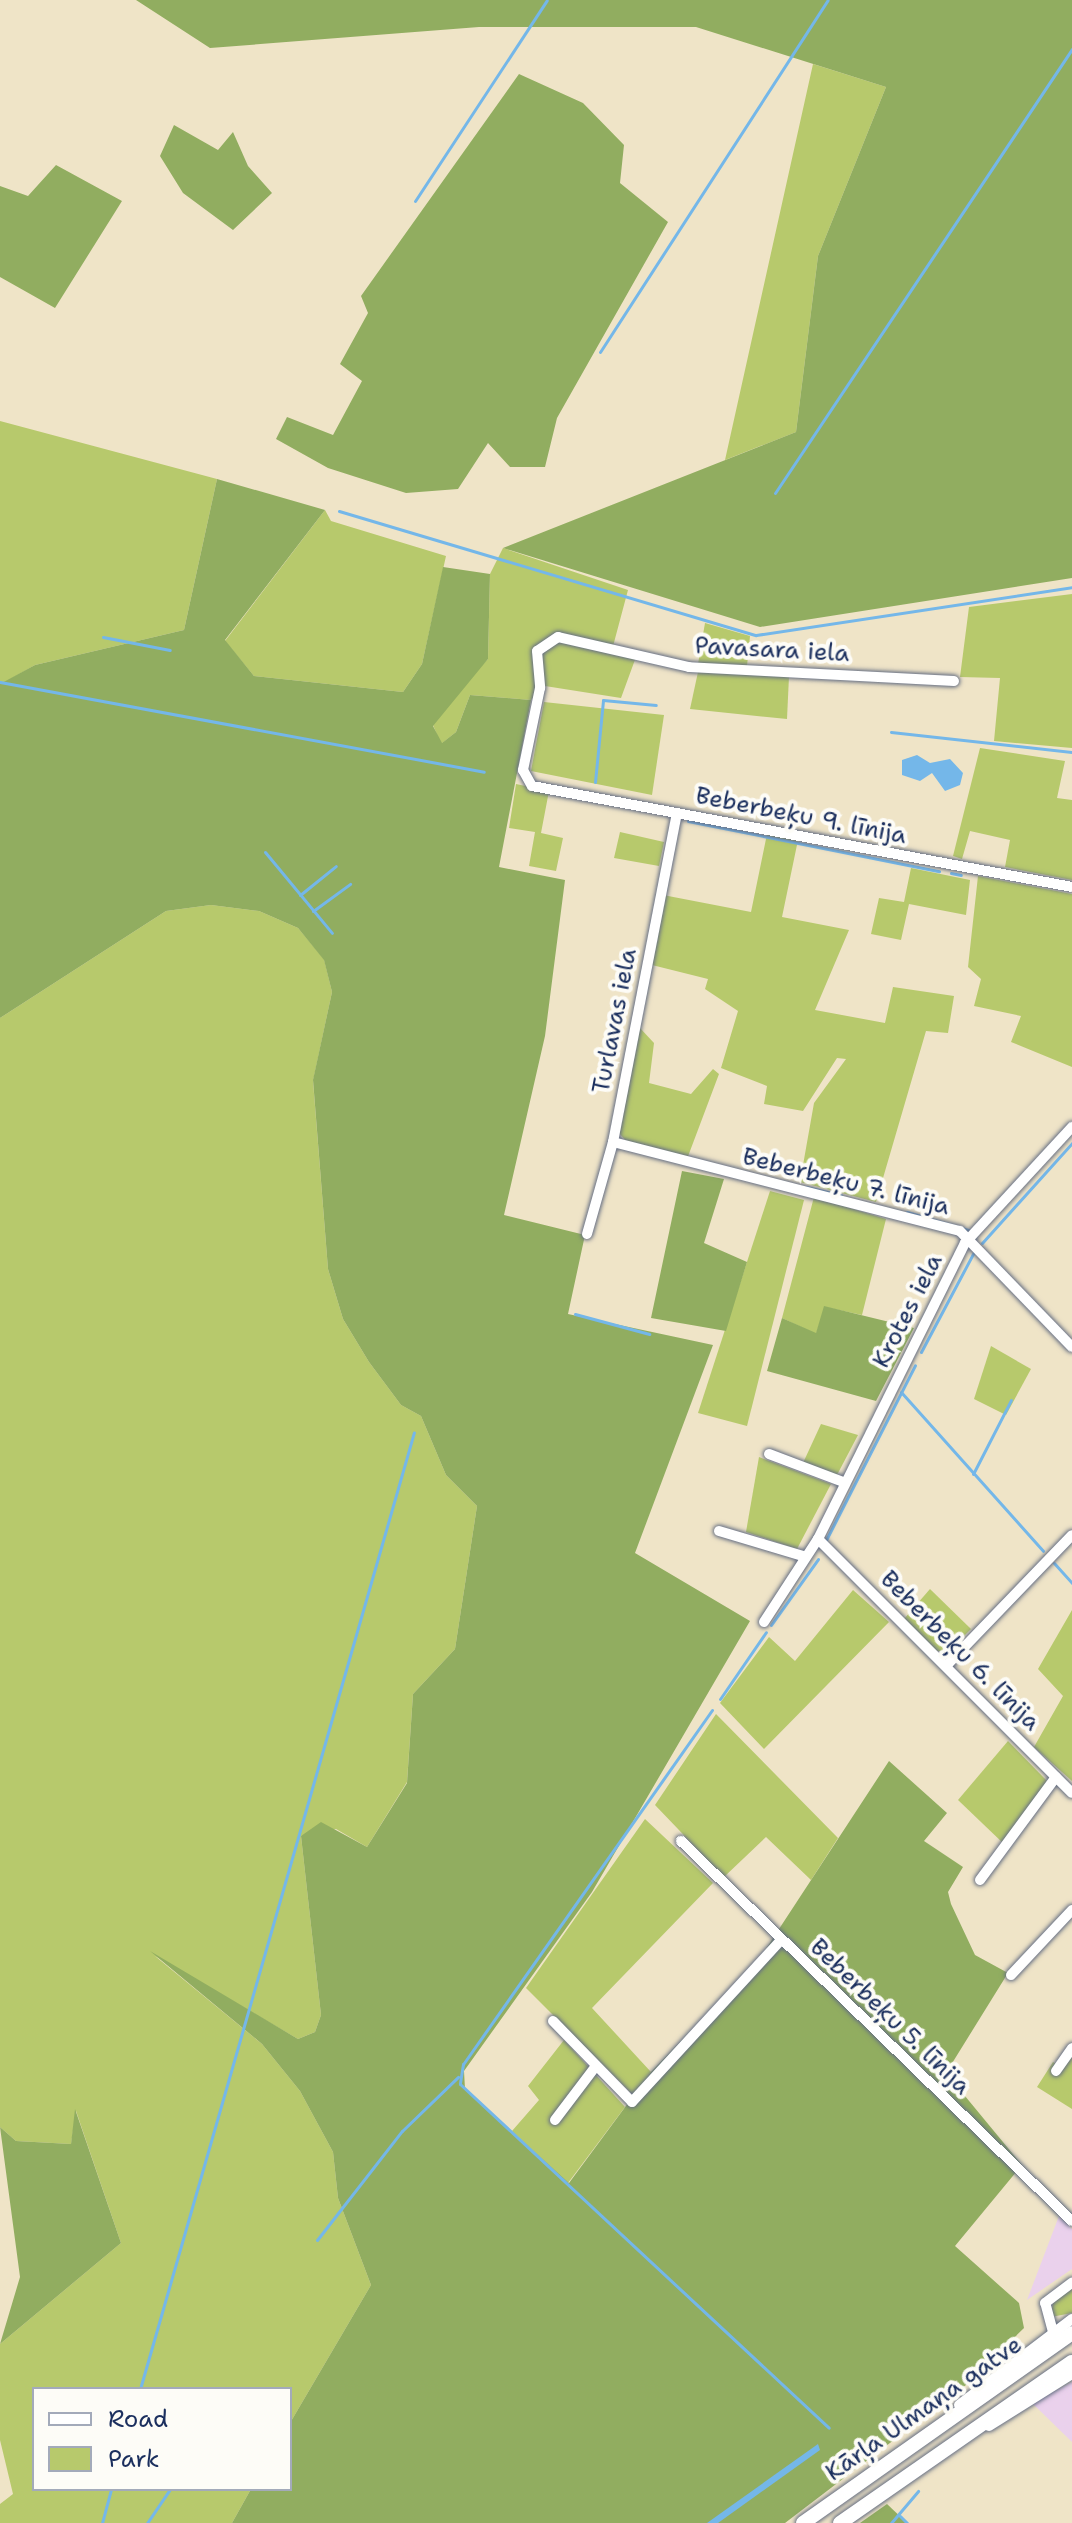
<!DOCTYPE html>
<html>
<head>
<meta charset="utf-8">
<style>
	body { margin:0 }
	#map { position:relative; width:1072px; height:2523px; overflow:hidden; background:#efe4c7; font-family:"Shantell Sans",sans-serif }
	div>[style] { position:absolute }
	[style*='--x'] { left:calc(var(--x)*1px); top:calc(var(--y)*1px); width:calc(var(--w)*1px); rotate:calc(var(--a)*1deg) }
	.built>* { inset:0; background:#ead1ec }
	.green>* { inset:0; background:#b7c96c }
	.forest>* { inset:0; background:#91ad60 }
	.water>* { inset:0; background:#74b7e9 }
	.stream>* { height:3px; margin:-1.5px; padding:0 1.5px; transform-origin:1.5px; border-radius:1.5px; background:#74b7e9 }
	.roads { filter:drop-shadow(0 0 2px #656e83) drop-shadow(0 0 2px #656e83) }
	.minor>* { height:10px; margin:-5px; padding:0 5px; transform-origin:5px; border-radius:5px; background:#fff }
	.highway>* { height:14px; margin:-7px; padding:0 7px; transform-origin:7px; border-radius:7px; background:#fff }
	span { translate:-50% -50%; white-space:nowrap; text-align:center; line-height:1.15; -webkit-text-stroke:8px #fdfcf7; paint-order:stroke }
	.street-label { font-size:24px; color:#1b2f5e }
	.legend { position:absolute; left:32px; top:2387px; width:260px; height:104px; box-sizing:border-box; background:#fdfcf7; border:2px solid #a3aaba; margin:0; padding:10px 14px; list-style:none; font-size:24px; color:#1b2f5e }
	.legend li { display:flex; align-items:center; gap:16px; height:40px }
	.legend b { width:40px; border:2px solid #a3aaba }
</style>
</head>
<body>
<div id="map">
	<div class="built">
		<i style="clip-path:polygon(1059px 2216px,1072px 2229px,1072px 2269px,1027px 2300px)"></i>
		<i style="clip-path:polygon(1072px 2382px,1072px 2442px,1032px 2403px)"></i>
	</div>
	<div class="green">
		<i style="clip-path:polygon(813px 64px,886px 87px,818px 256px,796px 432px,725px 460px)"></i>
		<i style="clip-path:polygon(0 421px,217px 479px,184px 630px,35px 665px,0 685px)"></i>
		<i style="clip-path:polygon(325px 510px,331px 521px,446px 556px,422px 664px,403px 692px,254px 676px,225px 641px)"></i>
		<i style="clip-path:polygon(503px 548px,628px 590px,612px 650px,636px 657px,621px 698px,545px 686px,531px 700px,470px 695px,456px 732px,441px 744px,433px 725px,443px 705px,488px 659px,490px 574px)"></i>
		<i style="clip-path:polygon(1072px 594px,1072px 748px,994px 741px,1000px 678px,960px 677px,969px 607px)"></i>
		<i style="clip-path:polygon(705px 623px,750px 636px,747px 666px,698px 664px)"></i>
		<i style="clip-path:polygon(698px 672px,789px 676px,787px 719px,690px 709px)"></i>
		<i style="clip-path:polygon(544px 702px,664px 715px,652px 795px,531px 771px)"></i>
		<i style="clip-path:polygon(980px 748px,1065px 761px,1057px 798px,1072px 800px,1072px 880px,1005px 867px,1010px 840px,970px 831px,962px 859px,953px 856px)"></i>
		<i style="clip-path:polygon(516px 784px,549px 791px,541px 833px,563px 838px,556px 871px,529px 866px,535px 832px,509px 828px)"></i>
		<i style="clip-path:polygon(620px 832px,664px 842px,659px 866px,614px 858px)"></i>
		<i style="clip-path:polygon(767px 834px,798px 840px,782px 917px,849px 930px,815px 1010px,885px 1023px,893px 987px,954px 996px,948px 1033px,926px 1031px,876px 1202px,800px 1182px,814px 1103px,846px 1059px,837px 1058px,803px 1111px,764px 1104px,767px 1086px,721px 1068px,738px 1011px,705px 989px,708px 979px,652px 965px,663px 895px,751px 912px)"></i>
		<i style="clip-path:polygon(911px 868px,970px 880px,966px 915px,909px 904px,901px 940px,871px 934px,879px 898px,904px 902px)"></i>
		<i style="clip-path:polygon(978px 876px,1072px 894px,1072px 1067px,1011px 1042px,1021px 1016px,974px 1006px,981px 979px,968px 967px)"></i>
		<i style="clip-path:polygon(211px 905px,259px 911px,298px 928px,324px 959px,332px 992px,313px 1081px,328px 1269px,343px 1319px,369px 1362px,401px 1405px,421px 1416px,446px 1475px,477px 1506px,455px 1649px,413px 1694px,407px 1782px,367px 1847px,336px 1829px,301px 1836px,321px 2015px,315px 2032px,298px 2039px,155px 1956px,262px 2044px,300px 2091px,333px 2152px,338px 2198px,371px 2285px,290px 2423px,290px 2389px,34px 2389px,34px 2489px,251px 2489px,232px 2523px,0 2523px,0 2504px,13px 2494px,0 2440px,0 2344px,121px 2243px,76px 2111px,71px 2144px,16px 2141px,0 2127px,0 1018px,166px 911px)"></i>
		<i style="clip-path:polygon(639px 1027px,654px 1043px,649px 1083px,691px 1094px,713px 1069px,719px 1074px,687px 1159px,628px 1143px,619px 1133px)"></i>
		<i style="clip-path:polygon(770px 1191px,804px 1200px,747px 1426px,698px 1413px)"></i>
		<i style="clip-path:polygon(814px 1197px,886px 1219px,862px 1315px,825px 1307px,816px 1334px,782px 1318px)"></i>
		<i style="clip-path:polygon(991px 1346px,1031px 1369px,1006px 1415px,974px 1399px)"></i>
		<i style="clip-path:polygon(821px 1424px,858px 1435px,837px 1475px,803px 1463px)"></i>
		<i style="clip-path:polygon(759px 1457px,831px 1484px,797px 1549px,746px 1532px)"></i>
		<i style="clip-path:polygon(930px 1589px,971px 1629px,949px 1651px,935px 1651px,904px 1619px)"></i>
		<i style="clip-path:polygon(853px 1590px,889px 1622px,764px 1749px,720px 1703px,769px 1637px,795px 1661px)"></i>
		<i style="clip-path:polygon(1072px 1610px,1072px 1781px,1034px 1747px,1063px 1696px,1038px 1669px)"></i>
		<i style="clip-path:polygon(716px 1714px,838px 1838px,811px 1880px,766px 1837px,724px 1877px,655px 1805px)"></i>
		<i style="clip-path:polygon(1008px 1741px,1047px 1781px,1005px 1845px,958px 1800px)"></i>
		<i style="clip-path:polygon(645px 1819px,713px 1883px,592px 2008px,651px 2072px,634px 2096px,526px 1988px)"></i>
		<i style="clip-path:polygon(564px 2040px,625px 2107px,568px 2183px,512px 2131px,539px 2100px,528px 2086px)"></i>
		<i style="clip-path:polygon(1072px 2056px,1072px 2109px,1037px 2087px,1053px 2062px,1063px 2068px)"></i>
		<i style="clip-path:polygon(1072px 2288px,1072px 2313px,1051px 2317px,1053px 2302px)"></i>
	</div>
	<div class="forest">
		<i style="clip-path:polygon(136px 0,1072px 0,1072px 578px,760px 627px,503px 548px,796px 432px,818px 256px,886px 87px,696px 27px,479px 27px,210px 48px)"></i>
		<i style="clip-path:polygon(519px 74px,583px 103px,624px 145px,620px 183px,668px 222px,557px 418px,545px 467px,510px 467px,488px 443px,458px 489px,406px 493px,328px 468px,276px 439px,287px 417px,333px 435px,362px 381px,340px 364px,368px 313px,361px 296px)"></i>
		<i style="clip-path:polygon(174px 125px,218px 150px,233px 132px,248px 166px,272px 193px,233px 230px,183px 193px,160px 156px)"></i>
		<i style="clip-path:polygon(56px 165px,122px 201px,55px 308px,0 277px,0 186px,28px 196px)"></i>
		<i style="clip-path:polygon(217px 479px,325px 510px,225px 640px,254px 676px,403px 692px,422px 664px,443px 567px,490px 574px,488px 659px,433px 726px,442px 743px,456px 732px,470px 695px,531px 700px,499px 867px,565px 880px,545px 1036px,504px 1215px,585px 1235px,568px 1314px,713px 1345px,635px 1553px,750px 1621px,592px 1892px,464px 2071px,465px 2089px,569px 2183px,651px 2072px,758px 1961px,889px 1761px,947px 1813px,924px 1841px,963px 1867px,948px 1892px,951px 1904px,975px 1955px,1008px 1973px,946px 2073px,1022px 2165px,955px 2246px,1019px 2303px,1024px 2328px,966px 2385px,785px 2523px,232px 2523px,251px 2489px,290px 2489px,290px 2423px,371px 2285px,338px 2198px,333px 2152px,300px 2091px,262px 2044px,150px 1951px,298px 2039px,315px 2032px,321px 2015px,301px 1836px,321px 1822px,367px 1847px,407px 1783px,413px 1694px,455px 1649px,477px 1506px,446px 1475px,421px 1416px,401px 1405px,369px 1362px,343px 1319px,328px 1269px,313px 1080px,332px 992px,324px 960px,298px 928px,259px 911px,211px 905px,166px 911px,0 1018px,0 684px,35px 665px,184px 630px)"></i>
		<i style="clip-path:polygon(682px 1171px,724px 1179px,704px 1243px,747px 1262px,726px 1331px,651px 1318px)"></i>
		<i style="clip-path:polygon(824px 1306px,914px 1328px,876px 1401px,767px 1371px,782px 1318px,816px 1333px)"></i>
		<i style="clip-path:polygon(75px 2109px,121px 2243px,0 2344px,20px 2277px,0 2127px,16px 2141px,71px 2144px)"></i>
		<i style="clip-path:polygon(887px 2504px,907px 2523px,860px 2523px)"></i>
	</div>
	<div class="water">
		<i style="clip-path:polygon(917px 755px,930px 763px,950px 759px,963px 773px,960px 785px,945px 791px,932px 773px,920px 781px,902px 775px,902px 760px)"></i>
		<i style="clip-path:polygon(818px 2444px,820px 2450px,718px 2523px,707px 2523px)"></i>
	</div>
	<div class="stream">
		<i style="--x:415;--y:201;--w:240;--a:-56.7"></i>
		<i style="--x:600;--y:352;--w:419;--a:-57.1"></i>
		<i style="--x:775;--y:493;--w:534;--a:-56.22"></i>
		<i style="--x:339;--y:511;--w:435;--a:16.6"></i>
		<i style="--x:756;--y:635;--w:320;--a:-8.6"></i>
		<i style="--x:103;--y:637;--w:68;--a:11"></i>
		<i style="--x:0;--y:682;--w:492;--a:10.5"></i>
		<i style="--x:891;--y:732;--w:182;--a:6.3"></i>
		<i style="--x:595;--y:782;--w:82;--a:-84.4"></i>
		<i style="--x:603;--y:700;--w:53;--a:5.4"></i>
		<i style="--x:688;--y:821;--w:256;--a:11.3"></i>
		<i style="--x:265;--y:852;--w:105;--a:50.4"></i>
		<i style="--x:951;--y:873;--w:10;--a:11"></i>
		<i style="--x:300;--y:895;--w:46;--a:-38.9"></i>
		<i style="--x:313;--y:911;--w:46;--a:-36.1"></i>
		<i style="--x:806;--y:1187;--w:36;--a:13"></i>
		<i style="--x:907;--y:1212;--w:68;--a:16.3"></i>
		<i style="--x:982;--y:1243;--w:135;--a:-48"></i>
		<i style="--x:575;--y:1314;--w:77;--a:15.1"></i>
		<i style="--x:921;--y:1352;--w:115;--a:-62.1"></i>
		<i style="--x:901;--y:1392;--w:213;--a:48.2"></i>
		<i style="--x:973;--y:1474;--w:83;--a:-62.8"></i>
		<i style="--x:826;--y:1540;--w:196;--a:-63"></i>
		<i style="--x:1054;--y:1563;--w:27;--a:48"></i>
		<i style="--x:771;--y:1625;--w:81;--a:-54.5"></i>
		<i style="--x:720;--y:1699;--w:81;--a:-55.5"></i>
		<i style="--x:712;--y:1710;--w:433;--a:125.1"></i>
		<i style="--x:463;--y:2064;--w:20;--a:99"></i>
		<i style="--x:460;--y:2084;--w:504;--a:42.99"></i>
		<i style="--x:317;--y:2240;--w:138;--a:-52.1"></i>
		<i style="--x:402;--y:2131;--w:78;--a:-44"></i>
		<i style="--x:140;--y:2389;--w:995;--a:-74.02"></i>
		<i style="--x:900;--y:2516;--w:10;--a:45"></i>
		<i style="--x:102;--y:2523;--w:35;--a:-75"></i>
		<i style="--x:147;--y:2523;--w:41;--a:-55.9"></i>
		<i style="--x:891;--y:2523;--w:42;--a:-49.8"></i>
	</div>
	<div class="roads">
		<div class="minor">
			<i style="--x:954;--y:681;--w:265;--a:-177"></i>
			<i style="--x:689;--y:667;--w:134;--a:-167.1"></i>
			<i style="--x:558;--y:637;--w:25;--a:146"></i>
			<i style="--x:537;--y:651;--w:37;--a:85"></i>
			<i style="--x:540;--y:688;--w:84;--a:101.7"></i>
			<i style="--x:523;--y:770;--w:18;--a:61"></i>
			<i style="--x:532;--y:786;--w:549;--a:10.59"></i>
			<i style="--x:613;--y:1142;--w:358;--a:14.4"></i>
			<i style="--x:960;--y:1231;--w:161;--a:46"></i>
			<i style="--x:587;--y:1234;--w:96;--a:-74.2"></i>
			<i style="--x:613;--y:1142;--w:335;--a:-79"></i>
			<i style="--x:769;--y:1454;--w:79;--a:20.7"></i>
			<i style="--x:719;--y:1531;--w:88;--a:16.6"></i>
			<i style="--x:818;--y:1539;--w:330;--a:-63.6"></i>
			<i style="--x:965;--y:1243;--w:158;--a:-47.3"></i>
			<i style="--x:818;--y:1539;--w:359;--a:45"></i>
			<i style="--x:764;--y:1622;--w:99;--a:-57"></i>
			<i style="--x:947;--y:1665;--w:180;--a:-46.1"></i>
			<i style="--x:681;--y:1841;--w:545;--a:44.18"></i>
			<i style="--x:980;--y:1880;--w:128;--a:-53.6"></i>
			<i style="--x:1011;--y:1975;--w:89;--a:-46.8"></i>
			<i style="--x:553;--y:2021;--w:113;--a:45.7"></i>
			<i style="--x:632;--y:2102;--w:220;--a:-47.4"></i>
			<i style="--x:1056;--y:2071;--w:28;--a:-55"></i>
			<i style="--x:555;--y:2120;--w:68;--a:-52.8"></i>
			<i style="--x:1053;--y:2332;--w:30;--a:-105"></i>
			<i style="--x:1045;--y:2303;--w:34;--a:-37"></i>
			<i style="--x:959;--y:2405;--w:142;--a:-37.3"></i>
			<i style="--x:989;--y:2426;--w:98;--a:-32.1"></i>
		</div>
		<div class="highway">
			<i style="--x:803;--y:2523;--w:329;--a:-35.2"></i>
			<i style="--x:840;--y:2523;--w:282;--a:-34.8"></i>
		</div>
	</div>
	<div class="street-label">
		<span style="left:772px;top:650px;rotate:3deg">Pavasara iela</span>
		<span style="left:801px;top:816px;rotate:11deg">Beberbeķu 9. līnija</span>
		<span style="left:615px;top:1021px;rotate:-79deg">Turlavas iela</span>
		<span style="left:846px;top:1182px;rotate:14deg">Beberbeķu 7. līnija</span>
		<span style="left:908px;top:1311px;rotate:-63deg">Krotes iela</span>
		<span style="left:960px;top:1651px;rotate:45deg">Beberbeķu 6. līnija</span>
		<span style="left:890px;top:2017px;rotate:44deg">Beberbeķu 5. līnija</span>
		<span style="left:924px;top:2409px;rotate:-35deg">Kārļa Ulmaņa gatve</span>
	</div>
	<ul class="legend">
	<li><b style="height:10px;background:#fff"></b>Road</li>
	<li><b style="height:22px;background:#b7c96c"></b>Park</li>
	</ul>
</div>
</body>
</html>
